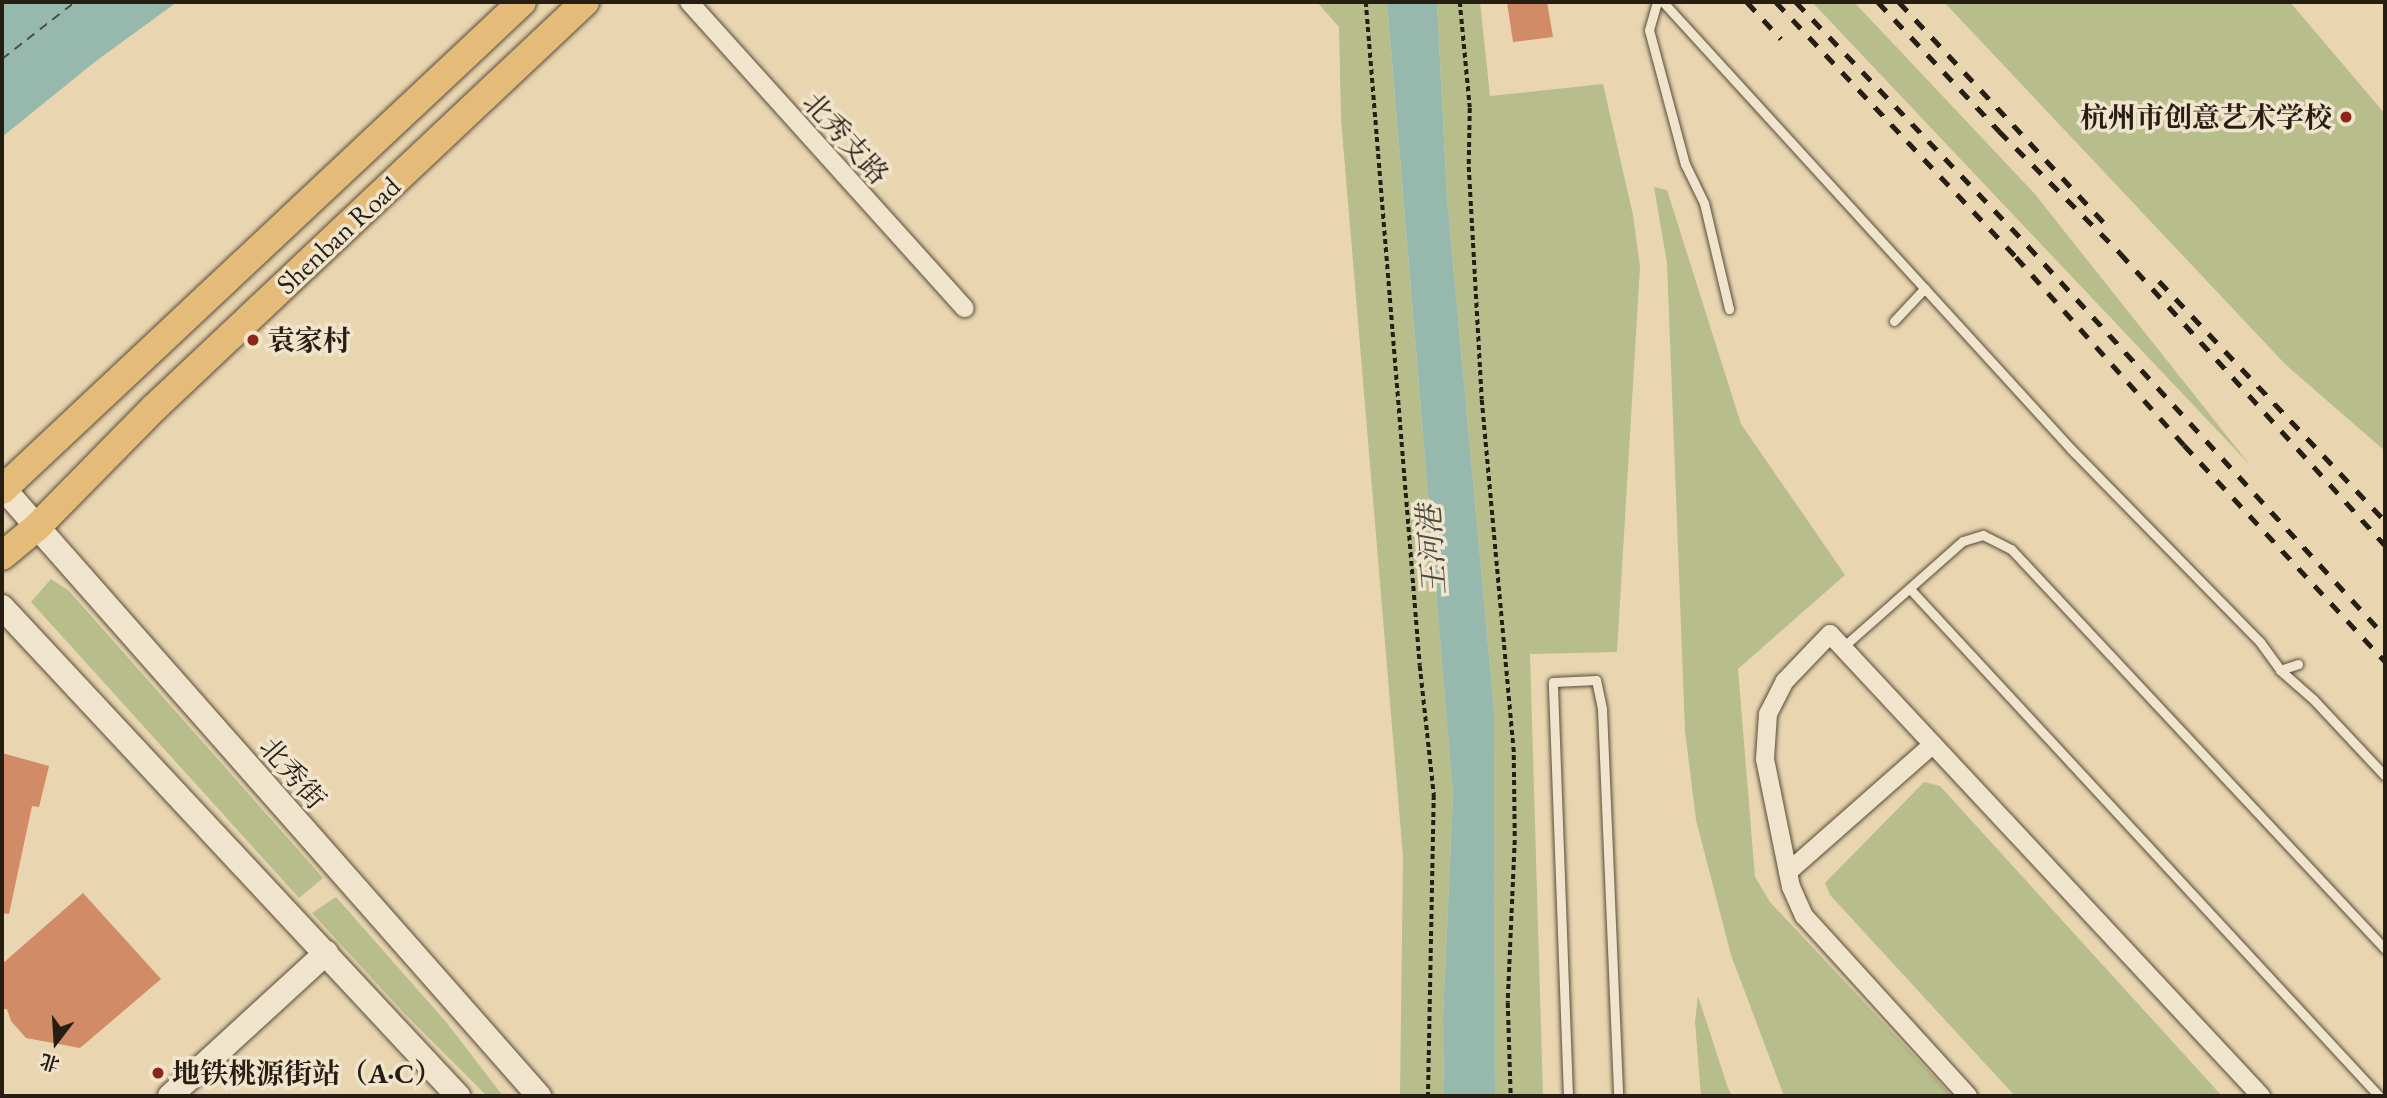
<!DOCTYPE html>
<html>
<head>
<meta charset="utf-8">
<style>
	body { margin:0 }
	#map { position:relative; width:2387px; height:1098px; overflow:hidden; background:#e9d6b1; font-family:"EB Garamond","Noto Serif SC",serif }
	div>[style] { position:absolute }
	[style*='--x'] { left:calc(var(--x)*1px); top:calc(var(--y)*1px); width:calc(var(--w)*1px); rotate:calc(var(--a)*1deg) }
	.green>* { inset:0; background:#b7bd8b }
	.water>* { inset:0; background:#97b9ad }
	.ferry>* { height:2px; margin-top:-1px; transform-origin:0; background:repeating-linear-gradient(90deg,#494c41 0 9px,transparent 0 16px) }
	.building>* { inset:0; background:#d18b66 }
	.path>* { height:3.5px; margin-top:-1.75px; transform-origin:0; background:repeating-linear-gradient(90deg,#271e13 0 5px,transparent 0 8.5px) }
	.roads { filter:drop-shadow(0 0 2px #584c3a) drop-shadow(0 0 2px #584c3a) }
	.lane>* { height:9px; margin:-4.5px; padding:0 4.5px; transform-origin:4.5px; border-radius:4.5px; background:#f1e4cc }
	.street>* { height:18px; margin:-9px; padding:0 9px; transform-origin:9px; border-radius:9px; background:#f1e4cc }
	.secondary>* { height:24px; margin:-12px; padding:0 12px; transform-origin:12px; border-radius:12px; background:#f1e4cc }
	.primary>* { height:28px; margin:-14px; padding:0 14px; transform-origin:14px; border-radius:14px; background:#e4bb78 }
	.rail>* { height:5px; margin-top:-2.5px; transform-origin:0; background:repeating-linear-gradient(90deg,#271e13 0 12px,transparent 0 24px) }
	.dots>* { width:19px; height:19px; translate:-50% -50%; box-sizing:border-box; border:4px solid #f1e4cc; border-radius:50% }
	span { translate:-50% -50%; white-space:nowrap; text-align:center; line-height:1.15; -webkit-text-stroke:7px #f1e4cc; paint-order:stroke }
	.poi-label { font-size:28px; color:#271e13; font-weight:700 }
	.right { translate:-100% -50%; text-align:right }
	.left { translate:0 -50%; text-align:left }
	.street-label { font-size:28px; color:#271e13 }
	.water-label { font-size:30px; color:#494c41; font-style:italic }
	.frame { position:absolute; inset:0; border:4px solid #271e13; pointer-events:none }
	.north { position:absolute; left:21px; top:1007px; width:70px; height:70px; -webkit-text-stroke:5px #f1e4cc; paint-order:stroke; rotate:197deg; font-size:19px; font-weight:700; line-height:28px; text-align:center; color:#271e13 }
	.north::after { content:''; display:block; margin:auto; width:24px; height:32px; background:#271e13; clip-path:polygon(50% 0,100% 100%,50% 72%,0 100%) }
</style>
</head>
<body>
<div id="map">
	<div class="green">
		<i style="clip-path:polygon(1317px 2px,1387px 2px,1453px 795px,1443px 1016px,1444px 1096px,1400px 1096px,1403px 857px,1341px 119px,1339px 27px)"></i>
		<i style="clip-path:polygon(1437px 2px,1480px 2px,1490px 96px,1603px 84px,1633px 215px,1640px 267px,1617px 652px,1530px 654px,1543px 1096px,1495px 1096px,1494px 710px,1447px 198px)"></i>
		<i style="clip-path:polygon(1812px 2px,1854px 2px,2034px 193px,2250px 465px)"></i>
		<i style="clip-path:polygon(1944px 2px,2290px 2px,2385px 114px,2385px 451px,2286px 365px)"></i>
		<i style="clip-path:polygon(1654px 187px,1667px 190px,1741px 424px,1845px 575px,1738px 669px,1755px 877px,1770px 902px,1952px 1096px,1784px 1096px,1731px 955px,1696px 820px,1685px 731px,1667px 263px)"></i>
		<i style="clip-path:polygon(51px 579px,69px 591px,323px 878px,299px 898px,31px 602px)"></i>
		<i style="clip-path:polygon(1924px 782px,1940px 786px,2222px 1096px,2015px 1096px,1830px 895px,1825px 883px)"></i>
		<i style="clip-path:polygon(336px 897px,447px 1023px,503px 1096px,487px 1096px,404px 1013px,312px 913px)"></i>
		<i style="clip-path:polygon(1698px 996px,1728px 1088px,1732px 1096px,1701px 1096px,1695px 1022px)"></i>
	</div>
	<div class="water">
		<i style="clip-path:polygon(2px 2px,177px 2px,96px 61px,2px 137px)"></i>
		<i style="clip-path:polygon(1387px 2px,1437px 2px,1447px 198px,1494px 710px,1495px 1096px,1444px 1096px,1443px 1016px,1453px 795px)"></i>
	</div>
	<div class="ferry">
		<i style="--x:2;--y:59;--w:93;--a:-38"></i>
	</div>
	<div class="building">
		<i style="clip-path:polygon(1507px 2px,1547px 2px,1553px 37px,1513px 42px)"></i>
		<i style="clip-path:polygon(2px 753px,49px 766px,39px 807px,32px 806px,9px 914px,2px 913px)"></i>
		<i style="clip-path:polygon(83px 893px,161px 979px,80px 1048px,26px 1038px,11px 1021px,7px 1009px,2px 1009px,2px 964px)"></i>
	</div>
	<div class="path">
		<i style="--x:1366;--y:2;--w:666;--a:85.35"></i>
		<i style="--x:1420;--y:666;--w:130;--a:83.8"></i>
		<i style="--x:1434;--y:795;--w:301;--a:91.1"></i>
		<i style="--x:1460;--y:2;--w:106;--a:84.6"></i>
		<i style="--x:1470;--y:108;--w:59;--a:91"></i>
		<i style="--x:1469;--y:167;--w:233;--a:86.8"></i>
		<i style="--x:1482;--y:400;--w:356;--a:84.8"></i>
		<i style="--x:1514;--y:755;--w:85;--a:89.3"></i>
		<i style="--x:1515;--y:840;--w:163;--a:92.5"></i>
		<i style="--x:1508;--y:1003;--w:93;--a:88.2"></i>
	</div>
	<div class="roads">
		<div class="lane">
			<i style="--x:1657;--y:2;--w:29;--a:106"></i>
			<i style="--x:1649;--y:30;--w:139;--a:75"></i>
			<i style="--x:1685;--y:164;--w:43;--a:64"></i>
			<i style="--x:1704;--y:203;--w:109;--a:76.7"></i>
			<i style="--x:1663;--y:2;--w:605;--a:47.61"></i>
			<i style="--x:2071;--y:449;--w:270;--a:45.6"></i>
			<i style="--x:2260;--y:642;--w:34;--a:54"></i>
			<i style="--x:2280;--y:670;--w:44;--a:41.3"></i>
			<i style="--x:2313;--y:699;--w:105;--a:46.9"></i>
			<i style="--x:1894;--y:321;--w:45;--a:-46.8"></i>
			<i style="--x:1910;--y:589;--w:691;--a:47.23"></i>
			<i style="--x:1843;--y:647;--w:160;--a:-41.5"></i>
			<i style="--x:1963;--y:541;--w:21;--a:-17"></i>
			<i style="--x:1983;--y:535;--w:31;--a:27"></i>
			<i style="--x:2011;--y:549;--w:548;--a:46.92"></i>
			<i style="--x:2280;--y:670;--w:19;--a:-18"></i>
			<i style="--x:1568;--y:1096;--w:414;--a:-92.1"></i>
			<i style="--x:1553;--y:682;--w:43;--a:-2.7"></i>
			<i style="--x:1596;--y:680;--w:30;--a:78"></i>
			<i style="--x:1602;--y:709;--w:387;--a:87.6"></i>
		</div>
		<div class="street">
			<i style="--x:689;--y:2;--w:412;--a:48"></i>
			<i style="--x:1788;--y:872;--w:193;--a:-41.4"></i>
			<i style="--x:1968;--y:1096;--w:244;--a:-132.3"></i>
			<i style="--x:1804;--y:916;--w:32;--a:-114"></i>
			<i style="--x:1791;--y:887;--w:131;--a:-101.5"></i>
			<i style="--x:1765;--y:759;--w:45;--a:-86.2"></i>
			<i style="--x:1768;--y:714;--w:37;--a:-63"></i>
			<i style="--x:1785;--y:681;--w:65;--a:-46.2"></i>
			<i style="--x:1830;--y:634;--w:632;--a:46.99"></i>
		</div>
		<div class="secondary">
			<i style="--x:3;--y:488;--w:811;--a:48.6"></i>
			<i style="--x:2;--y:607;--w:669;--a:47"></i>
			<i style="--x:170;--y:1096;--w:212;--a:-42.5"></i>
		</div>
		<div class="primary">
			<i style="--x:2;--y:490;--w:713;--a:-43.18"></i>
			<i style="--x:2;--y:556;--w:45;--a:-39.6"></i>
			<i style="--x:37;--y:527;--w:167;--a:-45.5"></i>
			<i style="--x:154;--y:408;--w:592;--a:-43.29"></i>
		</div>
	</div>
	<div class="rail">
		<i style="--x:1747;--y:2;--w:50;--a:47.4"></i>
		<i style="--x:1776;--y:2;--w:350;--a:46.7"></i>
		<i style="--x:2016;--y:257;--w:252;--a:48.2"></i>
		<i style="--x:2184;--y:445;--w:295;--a:47.1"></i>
		<i style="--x:1796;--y:2;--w:337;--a:46.4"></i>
		<i style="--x:2028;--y:246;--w:529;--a:47.53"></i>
		<i style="--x:1878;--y:2;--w:177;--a:46.8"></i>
		<i style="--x:1999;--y:131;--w:172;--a:45.2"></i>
		<i style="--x:2120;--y:253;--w:394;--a:47.8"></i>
		<i style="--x:1899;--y:2;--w:304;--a:47.1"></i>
		<i style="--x:2159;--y:281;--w:330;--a:46.7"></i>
	</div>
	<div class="dots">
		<i style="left:2346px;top:117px;background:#8f2418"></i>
		<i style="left:253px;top:340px;background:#8f2418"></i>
		<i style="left:158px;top:1073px;background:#8f2418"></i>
	</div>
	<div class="poi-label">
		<span class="right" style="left:2332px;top:117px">杭州市创意艺术学校</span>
		<span class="left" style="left:267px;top:340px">袁家村</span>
		<span class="left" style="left:172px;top:1073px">地铁桃源街站（A·C）</span>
	</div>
	<div class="street-label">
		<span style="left:846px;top:138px;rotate:48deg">北秀支路</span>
		<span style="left:338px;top:235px;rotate:-43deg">Shenban Road</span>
		<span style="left:293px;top:773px;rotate:49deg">北秀街</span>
	</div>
	<div class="water-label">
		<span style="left:1432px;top:550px;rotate:-94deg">王河港</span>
	</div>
	<div class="frame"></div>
	<div class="north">北</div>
</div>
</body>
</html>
